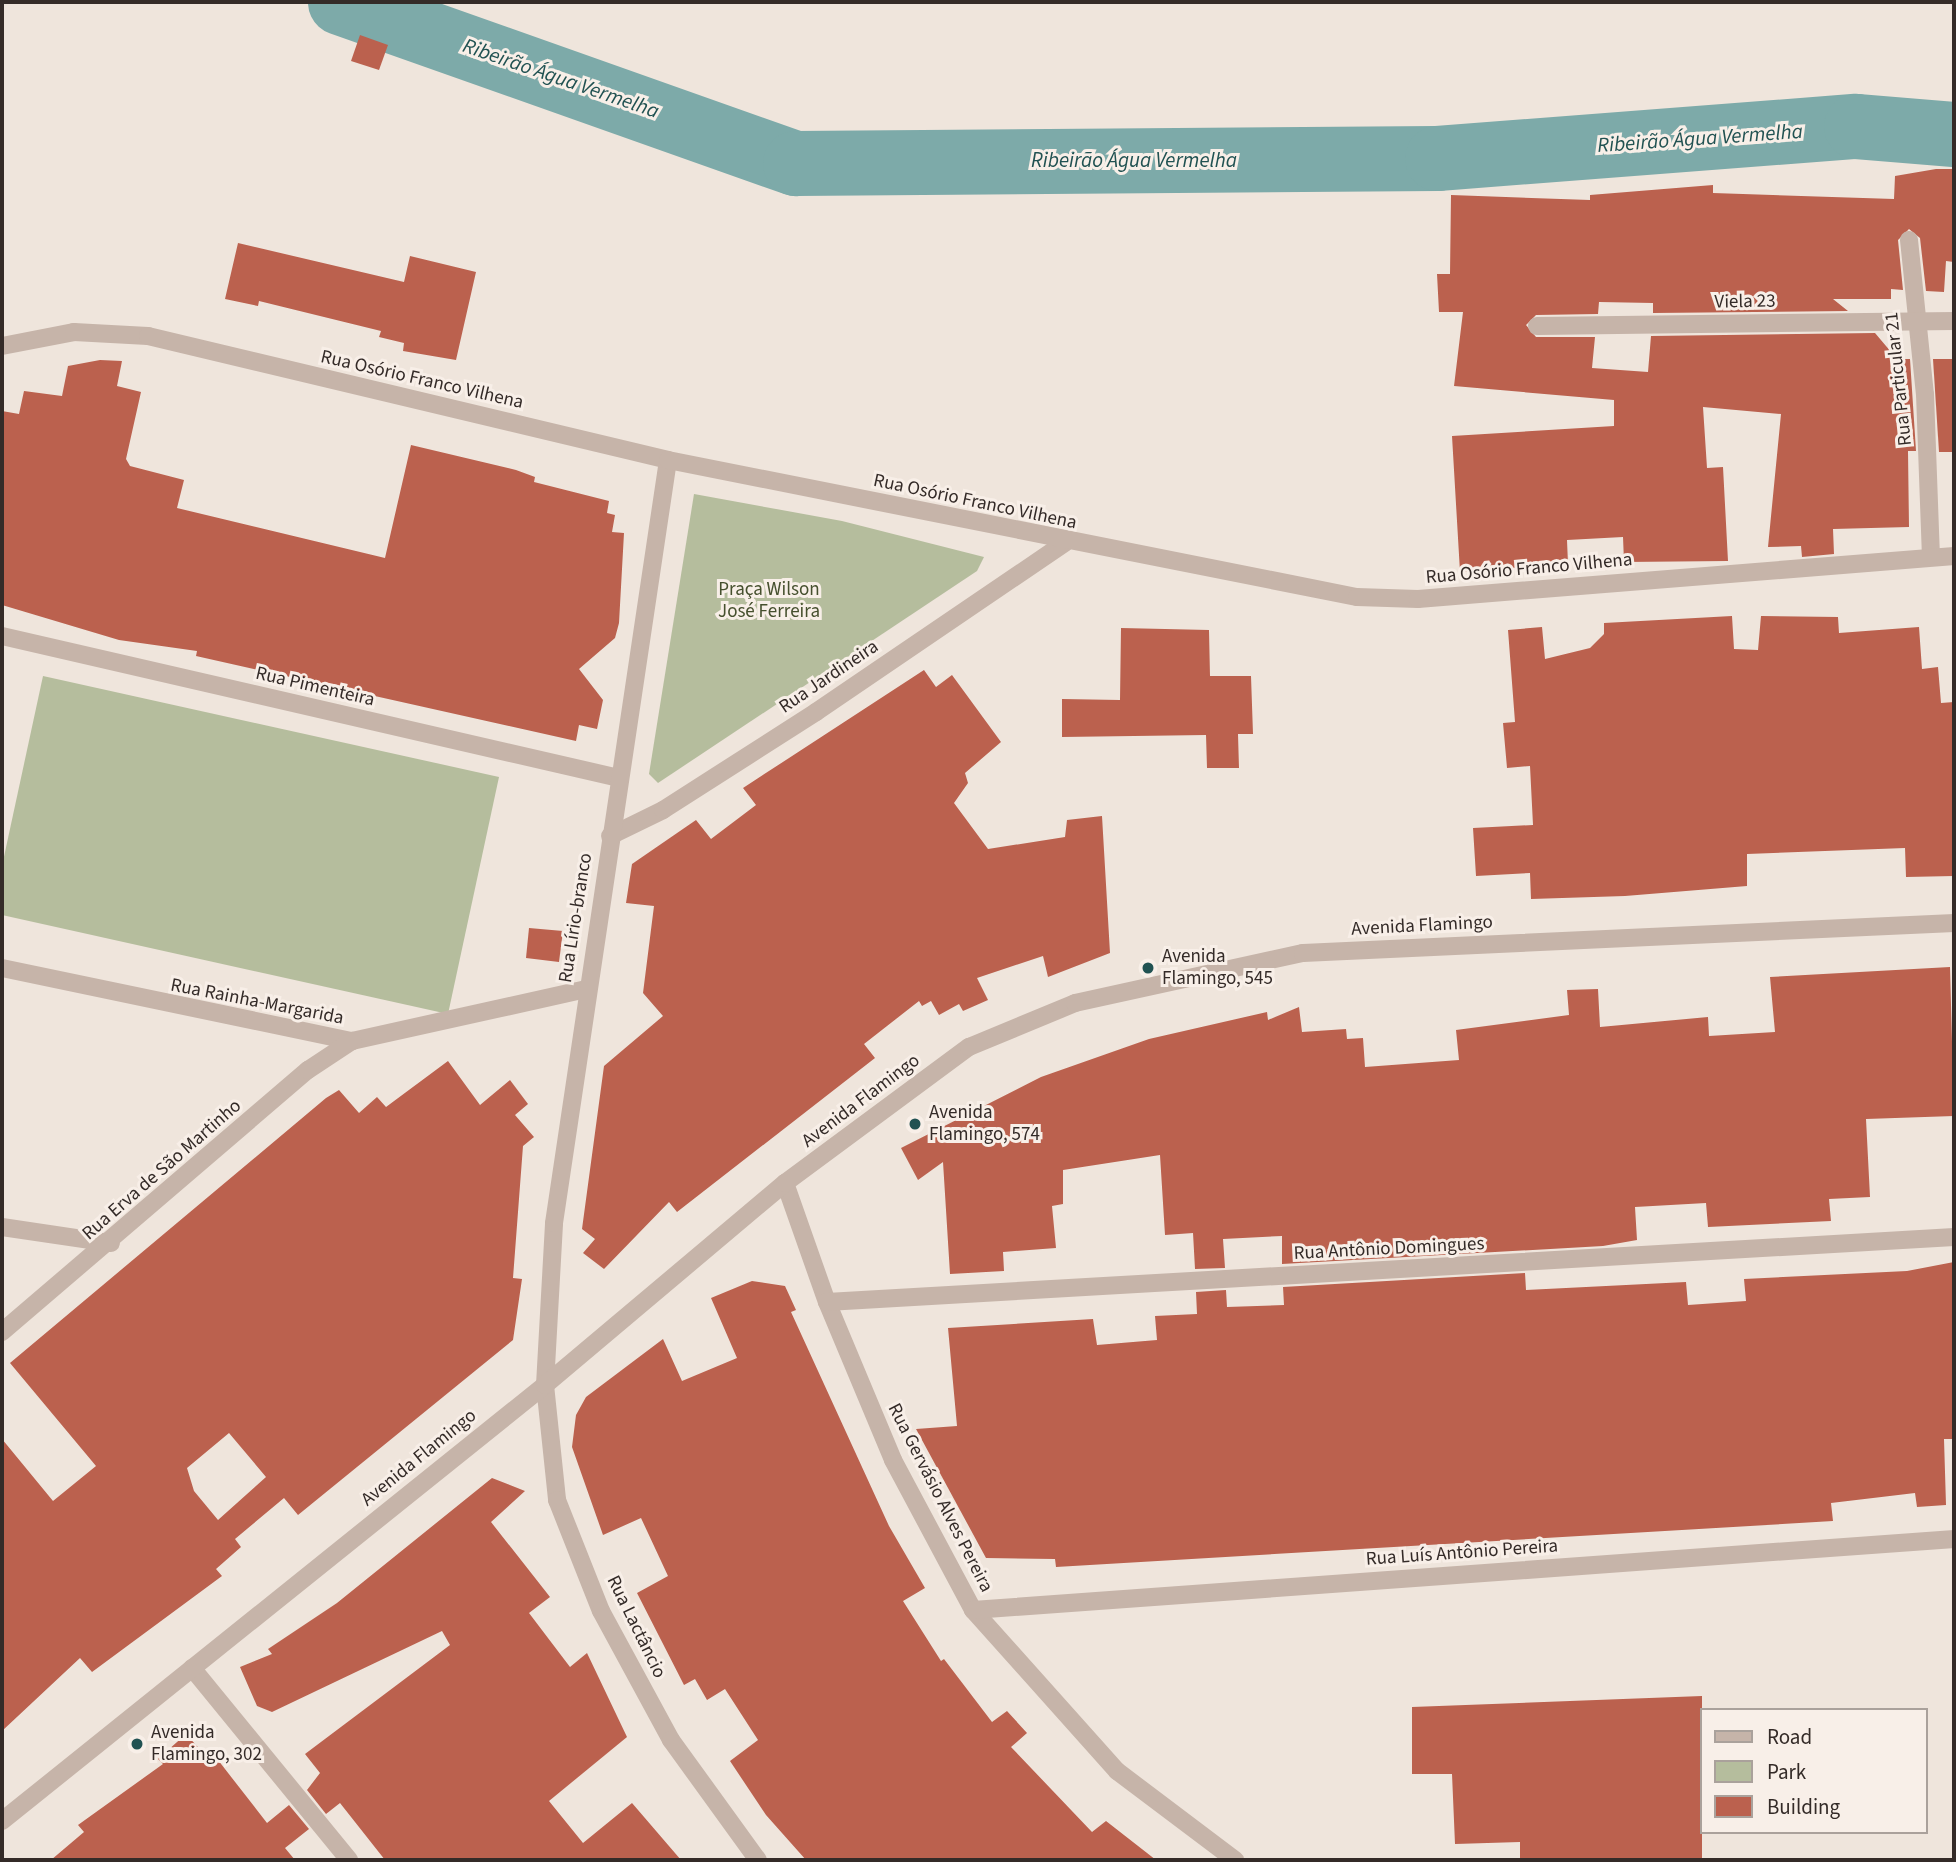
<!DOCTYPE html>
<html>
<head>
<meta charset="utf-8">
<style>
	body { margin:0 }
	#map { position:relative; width:1956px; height:1862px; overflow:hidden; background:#efe5dc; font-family:"Source Sans 3",sans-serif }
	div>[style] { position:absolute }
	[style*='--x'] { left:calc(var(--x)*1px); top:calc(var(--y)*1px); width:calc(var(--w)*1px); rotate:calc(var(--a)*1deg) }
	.green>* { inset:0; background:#b5bd9d }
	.river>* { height:65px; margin:-32.5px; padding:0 32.5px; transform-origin:32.5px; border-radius:32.5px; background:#7daaa9 }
	.building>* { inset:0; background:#bb614e }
	.minor>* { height:18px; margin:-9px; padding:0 9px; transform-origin:9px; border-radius:9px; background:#c6b4a9 }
	.tertiary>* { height:18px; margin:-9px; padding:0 9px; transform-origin:9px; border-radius:9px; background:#c6b4a9 }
	.dots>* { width:19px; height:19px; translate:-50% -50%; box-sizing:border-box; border:4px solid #f8efe8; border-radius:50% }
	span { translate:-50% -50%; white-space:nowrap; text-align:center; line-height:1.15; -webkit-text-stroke:6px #f8efe8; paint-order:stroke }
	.street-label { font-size:19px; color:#342b28 }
	.park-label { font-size:19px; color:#46502e }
	.poi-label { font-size:19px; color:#342b28 }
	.left { translate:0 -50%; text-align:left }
	.water-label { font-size:21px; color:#215252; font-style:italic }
	.frame { position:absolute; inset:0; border:4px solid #342b28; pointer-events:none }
	.legend { position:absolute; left:1700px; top:1708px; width:228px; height:126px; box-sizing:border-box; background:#f8efe8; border:2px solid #aaa19b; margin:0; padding:9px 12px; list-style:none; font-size:21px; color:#342b28 }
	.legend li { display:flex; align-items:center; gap:14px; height:35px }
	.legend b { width:35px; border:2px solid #aaa19b }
</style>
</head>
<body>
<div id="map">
	<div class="green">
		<i style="clip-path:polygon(694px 494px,842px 521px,984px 557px,977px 571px,658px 783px,649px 774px)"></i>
		<i style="clip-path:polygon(43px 676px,499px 777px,448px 1014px,2px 915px,2px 866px)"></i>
	</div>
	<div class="river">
		<i style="--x:340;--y:2;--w:483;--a:19.5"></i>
		<i style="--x:795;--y:163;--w:642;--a:-0.45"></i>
		<i style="--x:1437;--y:158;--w:420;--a:-4.4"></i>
		<i style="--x:1856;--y:126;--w:98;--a:4.7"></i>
	</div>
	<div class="building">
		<i style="clip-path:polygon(360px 35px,388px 45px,379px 70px,351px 61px)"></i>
		<i style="clip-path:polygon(1936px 169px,1954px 169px,1954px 262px,1946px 261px,1944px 292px,1926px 291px,1920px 238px,1909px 229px,1898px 240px,1903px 290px,1891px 289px,1891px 299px,1833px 299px,1848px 311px,1653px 313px,1653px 303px,1599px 302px,1598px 314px,1536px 315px,1526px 325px,1536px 337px,1595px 337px,1592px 368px,1648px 372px,1651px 336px,1875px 333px,1897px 359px,1910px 359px,1916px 451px,1908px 451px,1909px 527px,1833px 529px,1834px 554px,1802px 557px,1801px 546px,1768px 547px,1781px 414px,1703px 407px,1707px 468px,1723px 467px,1728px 561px,1624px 562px,1623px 537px,1567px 540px,1568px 564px,1460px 572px,1452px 436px,1614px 426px,1614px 400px,1454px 386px,1463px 312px,1439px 312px,1437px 274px,1450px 274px,1451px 195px,1590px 200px,1590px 195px,1713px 185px,1713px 193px,1894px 199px,1895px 176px)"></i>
		<i style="clip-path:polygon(238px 243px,404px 282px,410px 256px,476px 272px,456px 360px,403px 351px,404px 343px,379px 337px,381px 331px,259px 301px,258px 306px,225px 299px)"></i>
		<i style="clip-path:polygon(1933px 359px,1954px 359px,1954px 452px,1939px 452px)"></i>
		<i style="clip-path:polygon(100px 360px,122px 361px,117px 386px,141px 392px,126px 459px,130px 466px,184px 480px,177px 508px,385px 558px,411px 445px,516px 470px,535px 477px,534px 482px,609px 501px,607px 513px,615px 515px,612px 532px,624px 533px,619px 623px,615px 638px,579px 669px,603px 700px,597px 729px,579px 725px,576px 741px,196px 656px,197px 651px,119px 640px,2px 605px,2px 411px,19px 414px,24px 391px,62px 396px,68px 366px)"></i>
		<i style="clip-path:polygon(1732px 616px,1734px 649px,1758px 650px,1761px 616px,1838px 617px,1839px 633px,1919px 627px,1922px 669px,1938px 667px,1941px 703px,1954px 702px,1954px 876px,1906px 877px,1905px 848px,1747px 854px,1747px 886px,1625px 896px,1531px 899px,1530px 873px,1476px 876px,1473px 828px,1533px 825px,1530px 766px,1507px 768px,1503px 723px,1515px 722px,1508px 630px,1542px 627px,1545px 659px,1590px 648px,1604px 634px,1604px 623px)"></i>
		<i style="clip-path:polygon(1121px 628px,1209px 630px,1210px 676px,1251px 676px,1253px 734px,1238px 734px,1239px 768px,1207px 768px,1206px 735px,1062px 737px,1062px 699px,1120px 700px)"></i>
		<i style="clip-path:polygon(924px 670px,936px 687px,952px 675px,1001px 742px,965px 773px,968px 783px,954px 803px,988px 849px,1065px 837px,1067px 820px,1102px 816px,1110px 953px,1048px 977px,1043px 956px,977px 978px,988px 1000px,963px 1011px,959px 1004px,939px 1015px,931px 1001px,922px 1006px,919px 1001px,864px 1044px,875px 1058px,677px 1212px,669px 1202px,604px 1269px,583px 1253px,595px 1239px,582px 1229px,604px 1066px,663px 1016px,643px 993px,654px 906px,626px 903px,632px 864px,696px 820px,711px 839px,756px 805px,743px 788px)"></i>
		<i style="clip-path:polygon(529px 928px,563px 931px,559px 962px,526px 958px)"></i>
		<i style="clip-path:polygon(1950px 967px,1954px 1116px,1866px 1119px,1870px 1197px,1829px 1199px,1831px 1221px,1708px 1227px,1706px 1203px,1635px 1207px,1637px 1240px,1603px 1246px,1282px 1264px,1282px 1236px,1223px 1239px,1225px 1268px,1195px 1269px,1193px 1233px,1165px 1235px,1160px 1155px,1063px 1170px,1063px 1204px,1052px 1206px,1056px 1248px,1003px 1252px,1004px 1271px,950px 1274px,943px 1162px,918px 1180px,901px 1148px,1041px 1077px,1149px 1039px,1267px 1012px,1268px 1020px,1299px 1007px,1302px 1032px,1346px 1029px,1347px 1039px,1363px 1038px,1365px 1067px,1459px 1060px,1456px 1030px,1569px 1015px,1567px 990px,1598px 989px,1600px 1027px,1708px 1017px,1709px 1036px,1775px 1032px,1770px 977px)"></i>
		<i style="clip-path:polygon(evenodd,448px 1061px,480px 1105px,510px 1080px,528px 1104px,515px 1115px,534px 1137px,523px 1146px,513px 1278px,522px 1279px,513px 1340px,298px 1515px,284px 1498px,235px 1539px,241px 1547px,216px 1569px,222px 1576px,92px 1672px,80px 1658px,2px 1731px,2px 1439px,53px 1501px,96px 1466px,10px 1363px,326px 1098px,339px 1090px,359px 1113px,377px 1097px,386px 1107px,448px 1061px,229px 1433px,266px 1477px,218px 1520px,194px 1491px,187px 1468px,229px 1433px)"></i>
		<i style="clip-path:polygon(1954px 1262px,1954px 1439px,1944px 1439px,1946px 1505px,1917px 1507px,1915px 1493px,1831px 1503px,1833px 1521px,1056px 1567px,1055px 1559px,986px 1558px,916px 1429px,957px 1426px,948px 1328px,1093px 1319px,1097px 1345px,1157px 1340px,1155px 1316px,1197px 1314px,1196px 1292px,1226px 1290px,1227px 1307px,1284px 1305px,1283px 1287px,1525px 1273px,1526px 1290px,1686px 1282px,1688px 1305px,1746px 1301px,1744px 1279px,1907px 1271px)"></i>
		<i style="clip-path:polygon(752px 1281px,785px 1286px,796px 1310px,791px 1312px,889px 1526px,925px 1588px,903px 1601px,941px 1661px,944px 1659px,992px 1722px,1007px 1711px,1027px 1733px,1011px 1747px,1092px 1832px,1106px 1821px,1156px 1860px,806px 1860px,766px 1815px,730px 1761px,758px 1740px,725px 1689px,707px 1700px,695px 1679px,684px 1685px,637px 1593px,668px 1576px,641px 1518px,603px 1535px,572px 1447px,576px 1415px,586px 1397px,663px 1339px,682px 1381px,737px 1358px,711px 1298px)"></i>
		<i style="clip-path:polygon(492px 1478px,525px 1491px,491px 1522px,550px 1597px,529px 1613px,570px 1667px,587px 1653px,627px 1737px,549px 1801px,583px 1843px,632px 1803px,681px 1860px,385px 1860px,340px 1803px,326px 1814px,307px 1790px,320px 1773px,305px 1754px,450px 1645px,442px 1631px,272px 1712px,257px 1706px,240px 1667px,272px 1654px,268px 1649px,337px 1603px)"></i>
		<i style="clip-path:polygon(1702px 1696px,1702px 1860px,1520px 1860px,1520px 1842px,1455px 1844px,1452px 1774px,1412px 1774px,1412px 1707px)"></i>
		<i style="clip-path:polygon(186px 1734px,214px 1765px,218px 1760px,267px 1823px,289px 1805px,309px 1829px,285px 1848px,295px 1860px,51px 1860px,84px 1832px,78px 1825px,163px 1764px,158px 1759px)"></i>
	</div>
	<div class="minor">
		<i style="--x:1909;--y:240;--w:155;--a:84.1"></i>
		<i style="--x:1925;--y:394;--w:162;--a:87.9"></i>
		<i style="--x:1537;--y:326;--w:417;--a:-0.7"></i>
		<i style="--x:2;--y:636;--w:633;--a:12.96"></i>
		<i style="--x:610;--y:836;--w:59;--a:-26.1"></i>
		<i style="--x:663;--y:810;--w:182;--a:-32.6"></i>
		<i style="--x:816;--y:712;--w:301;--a:-34.2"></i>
		<i style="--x:2;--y:968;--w:358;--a:11.8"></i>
		<i style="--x:352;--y:1041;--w:240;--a:-12.5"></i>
		<i style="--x:785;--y:1183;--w:126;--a:70.6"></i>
		<i style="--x:827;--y:1302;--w:171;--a:67.3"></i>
		<i style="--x:893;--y:1460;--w:170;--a:61.9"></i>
		<i style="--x:973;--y:1610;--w:216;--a:48.2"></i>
		<i style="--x:1117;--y:1771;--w:148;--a:37"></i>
		<i style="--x:2;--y:1227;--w:110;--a:8.4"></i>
		<i style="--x:827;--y:1302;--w:1129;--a:-3.3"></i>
		<i style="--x:2;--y:1332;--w:403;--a:-40.6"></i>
		<i style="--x:308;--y:1070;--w:53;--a:-33.4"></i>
		<i style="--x:545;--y:1385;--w:162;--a:-86.8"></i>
		<i style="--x:554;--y:1223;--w:771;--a:-81.5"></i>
		<i style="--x:973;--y:1610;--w:984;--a:-4.14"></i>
		<i style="--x:192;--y:1668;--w:248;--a:50.7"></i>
	</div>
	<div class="tertiary">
		<i style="--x:2;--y:346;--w:73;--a:-11"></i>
		<i style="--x:74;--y:332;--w:74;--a:3.1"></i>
		<i style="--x:148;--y:336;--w:535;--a:13.41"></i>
		<i style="--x:668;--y:460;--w:702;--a:11.25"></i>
		<i style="--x:1357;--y:597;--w:61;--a:1.9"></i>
		<i style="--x:1418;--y:599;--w:538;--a:-4.59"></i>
		<i style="--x:545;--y:1385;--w:116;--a:84"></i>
		<i style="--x:557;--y:1500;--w:119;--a:68.4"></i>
		<i style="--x:601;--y:1611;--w:147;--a:61.5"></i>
		<i style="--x:671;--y:1740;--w:148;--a:54.1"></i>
		<i style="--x:2;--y:1821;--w:696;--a:-38.76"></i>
		<i style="--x:545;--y:1385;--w:314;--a:-40.1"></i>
		<i style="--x:785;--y:1183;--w:229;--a:-36.5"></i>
		<i style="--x:969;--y:1047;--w:115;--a:-22.5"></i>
		<i style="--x:1075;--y:1003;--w:233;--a:-12.4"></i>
		<i style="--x:1303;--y:953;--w:652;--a:-2.64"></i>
	</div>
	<div class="dots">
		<i style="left:1148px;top:968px;background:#215252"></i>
		<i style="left:915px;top:1124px;background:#215252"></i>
		<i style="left:137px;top:1744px;background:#215252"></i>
	</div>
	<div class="street-label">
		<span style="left:1745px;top:302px;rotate:-1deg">Viela 23</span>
		<span style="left:1899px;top:379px;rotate:-96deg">Rua Particular 21</span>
		<span style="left:422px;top:380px;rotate:13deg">Rua Osório Franco Vilhena</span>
		<span style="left:975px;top:502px;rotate:12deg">Rua Osório Franco Vilhena</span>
		<span style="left:1529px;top:569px;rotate:-5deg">Rua Osório Franco Vilhena</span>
		<span style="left:829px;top:677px;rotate:-34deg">Rua Jardineira</span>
		<span style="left:315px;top:687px;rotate:13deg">Rua Pimenteira</span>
		<span style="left:576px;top:918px;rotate:-81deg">Rua Lírio-branco</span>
		<span style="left:1422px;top:926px;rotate:-3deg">Avenida Flamingo</span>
		<span style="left:257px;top:1002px;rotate:11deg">Rua Rainha-Margarida</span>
		<span style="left:861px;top:1101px;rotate:-37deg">Avenida Flamingo</span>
		<span style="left:162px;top:1170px;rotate:-41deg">Rua Erva de São Martinho</span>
		<span style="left:1389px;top:1249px;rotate:-3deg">Rua Antônio Domingues</span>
		<span style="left:419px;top:1458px;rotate:-39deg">Avenida Flamingo</span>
		<span style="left:940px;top:1498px;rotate:63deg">Rua Gervásio Alves Pereira</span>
		<span style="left:1462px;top:1553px;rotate:-4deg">Rua Luís Antônio Pereira</span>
		<span style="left:636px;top:1627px;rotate:64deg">Rua Lactâncio</span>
	</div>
	<div class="park-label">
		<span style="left:769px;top:601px">Praça Wilson<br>José Ferreira</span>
	</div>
	<div class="poi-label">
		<span class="left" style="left:1162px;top:968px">Avenida<br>Flamingo, 545</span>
		<span class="left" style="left:929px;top:1124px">Avenida<br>Flamingo, 574</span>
		<span class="left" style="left:151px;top:1744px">Avenida<br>Flamingo, 302</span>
	</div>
	<div class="water-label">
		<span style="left:561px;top:78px;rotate:19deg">Ribeirão Água Vermelha</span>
		<span style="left:1700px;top:138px;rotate:-4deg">Ribeirão Água Vermelha</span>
		<span style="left:1134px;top:160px">Ribeirão Água Vermelha</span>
	</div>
	<div class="frame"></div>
	<ul class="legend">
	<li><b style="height:9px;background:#c6b4a9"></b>Road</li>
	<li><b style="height:19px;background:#b5bd9d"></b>Park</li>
	<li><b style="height:19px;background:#bb614e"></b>Building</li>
	</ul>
</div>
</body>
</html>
